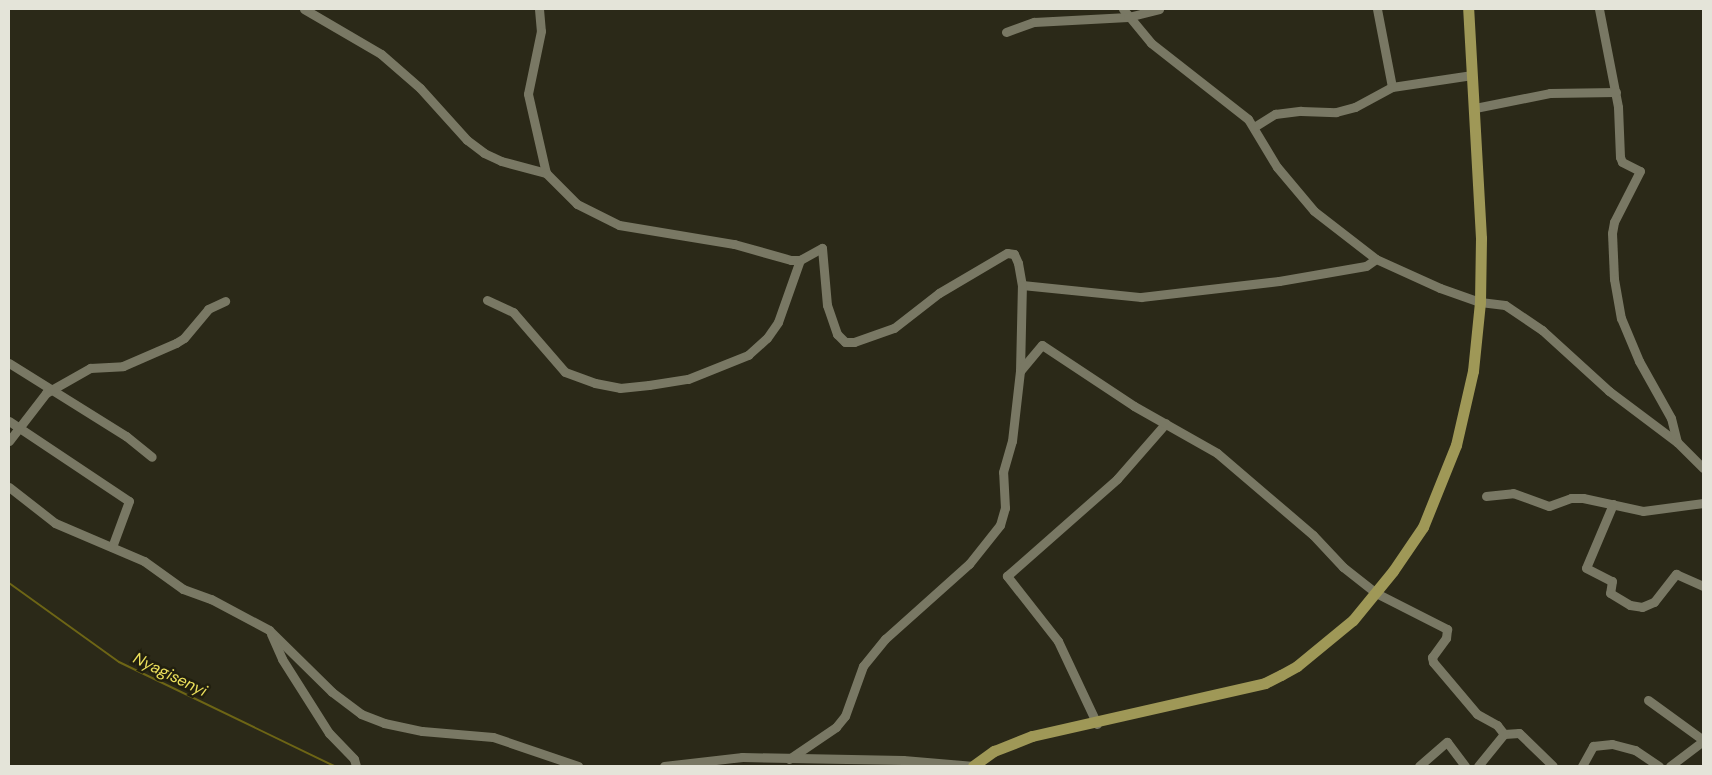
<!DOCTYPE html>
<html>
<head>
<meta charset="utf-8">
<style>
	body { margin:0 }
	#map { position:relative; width:1712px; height:775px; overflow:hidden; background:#2b2918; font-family:"DM Sans",sans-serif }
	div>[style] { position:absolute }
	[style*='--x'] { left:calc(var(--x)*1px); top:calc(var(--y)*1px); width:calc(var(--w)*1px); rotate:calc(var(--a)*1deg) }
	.stream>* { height:2px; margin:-1px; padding:0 1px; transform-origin:1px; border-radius:1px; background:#6d6515 }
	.minor>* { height:9px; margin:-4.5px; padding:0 4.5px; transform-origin:4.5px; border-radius:4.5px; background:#797864 }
	.major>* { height:11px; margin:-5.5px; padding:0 5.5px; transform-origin:5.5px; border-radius:5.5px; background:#9f9857 }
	span { translate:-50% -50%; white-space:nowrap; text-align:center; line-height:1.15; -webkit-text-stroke:5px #211f0f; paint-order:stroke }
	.water-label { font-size:16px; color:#ece05c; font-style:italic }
	.frame { position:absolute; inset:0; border:10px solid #e4e4d9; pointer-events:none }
</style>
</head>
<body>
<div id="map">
	<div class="stream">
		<i style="--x:9;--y:583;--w:135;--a:35.7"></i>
		<i style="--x:119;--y:662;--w:239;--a:25.8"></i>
	</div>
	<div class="minor">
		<i style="--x:304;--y:9;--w:89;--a:30.3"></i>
		<i style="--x:381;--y:54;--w:52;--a:41.1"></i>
		<i style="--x:420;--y:88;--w:70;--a:47.9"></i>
		<i style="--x:467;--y:140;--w:21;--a:37"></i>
		<i style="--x:484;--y:153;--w:19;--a:25"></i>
		<i style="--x:501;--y:161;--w:47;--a:14.9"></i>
		<i style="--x:539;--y:9;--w:22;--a:85"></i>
		<i style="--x:541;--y:31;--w:64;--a:101.7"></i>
		<i style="--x:528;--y:94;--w:81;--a:77.2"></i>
		<i style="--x:546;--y:173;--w:44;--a:45"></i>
		<i style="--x:577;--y:204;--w:47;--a:26.6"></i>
		<i style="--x:619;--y:225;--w:117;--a:9.4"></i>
		<i style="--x:734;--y:244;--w:59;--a:15.7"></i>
		<i style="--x:791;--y:260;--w:9;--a:0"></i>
		<i style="--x:800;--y:260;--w:25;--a:-29"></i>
		<i style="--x:822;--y:248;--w:57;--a:85"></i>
		<i style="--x:827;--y:305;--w:31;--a:71"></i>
		<i style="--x:837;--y:334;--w:11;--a:45"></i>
		<i style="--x:845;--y:342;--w:9;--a:0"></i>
		<i style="--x:854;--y:342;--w:42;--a:-19.3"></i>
		<i style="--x:894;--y:328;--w:57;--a:-37.9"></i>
		<i style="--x:939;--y:293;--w:79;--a:-30.5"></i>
		<i style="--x:1007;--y:253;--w:7;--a:8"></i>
		<i style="--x:1014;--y:254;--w:10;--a:66"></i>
		<i style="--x:1018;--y:263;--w:22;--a:80"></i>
		<i style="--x:1022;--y:285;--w:120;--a:5.8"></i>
		<i style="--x:1141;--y:297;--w:139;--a:-6.6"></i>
		<i style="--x:1279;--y:281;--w:88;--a:-9.8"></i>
		<i style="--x:1366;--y:266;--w:12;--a:-35"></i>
		<i style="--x:1123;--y:9;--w:44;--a:50.5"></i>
		<i style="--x:1151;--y:43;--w:123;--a:38.1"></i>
		<i style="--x:1248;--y:119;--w:56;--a:58.9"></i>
		<i style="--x:1277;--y:167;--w:57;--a:49.9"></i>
		<i style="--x:1314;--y:211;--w:78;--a:37.7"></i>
		<i style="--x:1376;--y:259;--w:70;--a:24.4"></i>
		<i style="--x:1440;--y:288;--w:42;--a:19.3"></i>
		<i style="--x:1480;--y:302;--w:25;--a:7"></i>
		<i style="--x:1505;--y:305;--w:45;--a:34"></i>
		<i style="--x:1542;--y:330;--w:91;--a:42.3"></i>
		<i style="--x:1609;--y:391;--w:85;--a:36.9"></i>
		<i style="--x:1377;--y:9;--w:79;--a:79.1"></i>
		<i style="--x:1599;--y:9;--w:100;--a:79"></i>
		<i style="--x:1618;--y:107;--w:50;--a:87.7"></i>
		<i style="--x:1620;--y:157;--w:5;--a:68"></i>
		<i style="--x:1622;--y:162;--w:20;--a:27"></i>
		<i style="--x:1640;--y:171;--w:57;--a:117"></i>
		<i style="--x:1614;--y:222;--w:11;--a:100"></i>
		<i style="--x:1612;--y:233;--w:46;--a:87.5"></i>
		<i style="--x:1614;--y:279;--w:40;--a:80"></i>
		<i style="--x:1621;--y:318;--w:47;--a:67.3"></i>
		<i style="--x:1639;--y:361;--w:65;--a:60.7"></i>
		<i style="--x:1671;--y:418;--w:25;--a:76"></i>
		<i style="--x:1677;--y:442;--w:37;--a:45"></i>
		<i style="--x:1006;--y:32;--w:30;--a:-20"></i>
		<i style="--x:1034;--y:22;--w:94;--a:-3"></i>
		<i style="--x:1128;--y:17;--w:32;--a:-14"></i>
		<i style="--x:1475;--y:108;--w:76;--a:-11.3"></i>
		<i style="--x:1550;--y:93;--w:66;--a:-0.9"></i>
		<i style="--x:1254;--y:127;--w:25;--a:-32"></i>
		<i style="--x:1275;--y:114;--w:26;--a:-7"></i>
		<i style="--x:1301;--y:111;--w:35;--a:2"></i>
		<i style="--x:1336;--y:112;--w:20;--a:-15"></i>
		<i style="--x:1355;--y:107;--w:42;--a:-28.4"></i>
		<i style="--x:1392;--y:87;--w:81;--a:-8.5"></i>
		<i style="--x:487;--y:300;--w:29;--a:25"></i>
		<i style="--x:513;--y:312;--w:79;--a:49.1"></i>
		<i style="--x:565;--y:372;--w:32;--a:20"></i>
		<i style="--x:595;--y:383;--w:25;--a:11"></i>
		<i style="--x:620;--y:388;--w:29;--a:-6"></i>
		<i style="--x:649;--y:385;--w:39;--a:-9"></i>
		<i style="--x:688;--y:379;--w:65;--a:-21.8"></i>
		<i style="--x:748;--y:355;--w:25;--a:-42"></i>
		<i style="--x:767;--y:338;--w:19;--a:-55"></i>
		<i style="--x:778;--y:322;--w:66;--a:-70.5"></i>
		<i style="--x:9;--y:363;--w:138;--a:32"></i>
		<i style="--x:126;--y:436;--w:33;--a:39"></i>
		<i style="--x:1020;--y:371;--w:86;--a:-88.7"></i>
		<i style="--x:9;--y:421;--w:144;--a:33.7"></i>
		<i style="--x:129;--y:501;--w:49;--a:110.3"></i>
		<i style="--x:9;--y:441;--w:61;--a:-52.4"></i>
		<i style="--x:46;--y:393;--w:51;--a:-29.6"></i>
		<i style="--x:90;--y:368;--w:33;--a:-3"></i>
		<i style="--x:123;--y:366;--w:58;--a:-23.5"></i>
		<i style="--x:176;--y:343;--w:9;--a:-32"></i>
		<i style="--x:184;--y:338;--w:38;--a:-50"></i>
		<i style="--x:208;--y:309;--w:19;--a:-25"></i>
		<i style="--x:9;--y:487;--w:58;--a:38"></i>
		<i style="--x:55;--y:523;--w:97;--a:23.1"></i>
		<i style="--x:144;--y:561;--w:48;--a:35.7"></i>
		<i style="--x:183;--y:589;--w:30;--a:20"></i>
		<i style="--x:211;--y:599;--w:66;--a:28.1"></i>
		<i style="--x:269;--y:630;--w:88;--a:44.5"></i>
		<i style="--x:332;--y:692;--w:36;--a:37"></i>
		<i style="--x:361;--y:714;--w:25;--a:21"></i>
		<i style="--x:384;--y:723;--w:39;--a:12"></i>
		<i style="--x:422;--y:731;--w:71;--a:4.8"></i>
		<i style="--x:493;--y:737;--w:90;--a:18.8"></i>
		<i style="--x:1486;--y:496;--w:27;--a:-6"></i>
		<i style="--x:1513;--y:493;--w:38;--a:20"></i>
		<i style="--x:1549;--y:506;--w:23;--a:-20"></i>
		<i style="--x:1571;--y:498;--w:12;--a:0"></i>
		<i style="--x:1583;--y:498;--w:61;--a:12.2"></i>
		<i style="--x:1643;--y:511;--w:61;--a:-7.6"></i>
		<i style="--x:1613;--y:504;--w:69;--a:112.9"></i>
		<i style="--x:1586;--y:568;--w:29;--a:27"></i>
		<i style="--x:1612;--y:581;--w:12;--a:99"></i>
		<i style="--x:1610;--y:593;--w:23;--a:31"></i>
		<i style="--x:1630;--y:605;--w:12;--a:9"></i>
		<i style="--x:1642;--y:607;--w:13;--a:-23"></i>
		<i style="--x:1654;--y:602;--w:36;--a:-52"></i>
		<i style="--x:1676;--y:574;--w:30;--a:24"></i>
		<i style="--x:271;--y:634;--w:27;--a:66"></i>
		<i style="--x:282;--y:659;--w:88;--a:57.6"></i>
		<i style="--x:329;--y:733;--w:36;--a:46"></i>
		<i style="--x:354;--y:759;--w:7;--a:74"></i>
		<i style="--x:1648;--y:700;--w:68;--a:36"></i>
		<i style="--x:1097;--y:724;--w:92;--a:-115.2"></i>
		<i style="--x:1058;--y:641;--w:83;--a:-128.1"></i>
		<i style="--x:1007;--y:576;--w:147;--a:-41.4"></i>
		<i style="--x:1117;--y:479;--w:74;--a:-48.8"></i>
		<i style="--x:1504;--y:734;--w:15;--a:-4"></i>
		<i style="--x:1519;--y:733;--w:47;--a:44.1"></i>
		<i style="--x:789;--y:759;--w:57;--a:-34.2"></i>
		<i style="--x:836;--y:727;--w:14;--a:-51"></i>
		<i style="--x:845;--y:716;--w:53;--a:-70.2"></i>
		<i style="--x:863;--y:666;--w:35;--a:-51"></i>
		<i style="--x:885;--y:639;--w:113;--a:-41.8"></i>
		<i style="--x:969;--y:564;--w:50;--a:-51.5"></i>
		<i style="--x:1000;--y:525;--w:18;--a:-74"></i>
		<i style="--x:1005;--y:508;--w:36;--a:-93"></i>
		<i style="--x:1003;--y:472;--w:32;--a:-74"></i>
		<i style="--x:1012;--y:441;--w:70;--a:-83.5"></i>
		<i style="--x:1020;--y:371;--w:34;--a:-50"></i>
		<i style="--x:1042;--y:345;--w:110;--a:33.5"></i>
		<i style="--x:1134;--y:406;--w:95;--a:29.5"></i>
		<i style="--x:1217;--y:453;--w:126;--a:40.5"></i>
		<i style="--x:1313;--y:535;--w:44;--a:46.8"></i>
		<i style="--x:1343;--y:567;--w:42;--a:38.2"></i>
		<i style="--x:1376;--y:593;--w:80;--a:26.9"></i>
		<i style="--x:1447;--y:629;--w:9;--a:96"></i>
		<i style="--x:1446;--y:638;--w:24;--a:126"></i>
		<i style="--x:1432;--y:657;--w:5;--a:79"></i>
		<i style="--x:1433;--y:662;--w:68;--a:49.8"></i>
		<i style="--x:1477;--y:714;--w:23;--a:29"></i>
		<i style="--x:1497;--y:725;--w:11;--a:52"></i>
		<i style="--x:1504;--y:734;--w:41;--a:129.1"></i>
		<i style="--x:664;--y:766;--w:79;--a:-6.6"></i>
		<i style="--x:742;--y:757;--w:161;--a:1.1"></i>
		<i style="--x:903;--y:760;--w:71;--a:4.8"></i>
		<i style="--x:1419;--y:766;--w:37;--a:-41"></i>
		<i style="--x:1447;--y:742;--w:30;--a:53"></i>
		<i style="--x:1582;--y:766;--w:23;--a:-61"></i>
		<i style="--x:1593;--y:746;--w:19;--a:-6"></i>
		<i style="--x:1612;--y:744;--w:24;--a:15"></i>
		<i style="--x:1635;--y:750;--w:29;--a:34"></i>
		<i style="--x:1670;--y:766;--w:41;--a:-37.1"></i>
	</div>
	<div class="major">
		<i style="--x:973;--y:766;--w:26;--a:-36"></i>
		<i style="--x:994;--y:751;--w:41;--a:-21.5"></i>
		<i style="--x:1032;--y:736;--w:239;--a:-12.8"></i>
		<i style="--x:1265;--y:683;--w:18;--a:-27"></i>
		<i style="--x:1281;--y:675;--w:18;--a:-29"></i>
		<i style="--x:1297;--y:666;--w:72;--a:-39.4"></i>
		<i style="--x:1353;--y:620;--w:63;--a:-50.8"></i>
		<i style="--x:1393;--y:571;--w:53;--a:-55.7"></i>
		<i style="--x:1423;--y:527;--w:88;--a:-68.1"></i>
		<i style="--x:1456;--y:445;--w:76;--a:-77.1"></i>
		<i style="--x:1473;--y:371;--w:69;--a:-84.2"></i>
		<i style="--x:1480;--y:302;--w:64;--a:-89.1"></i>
		<i style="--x:1481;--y:238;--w:229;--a:-93.2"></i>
	</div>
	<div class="water-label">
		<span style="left:170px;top:675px;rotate:26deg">Nyagisenyi</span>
	</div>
	<div class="frame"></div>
</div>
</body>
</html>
